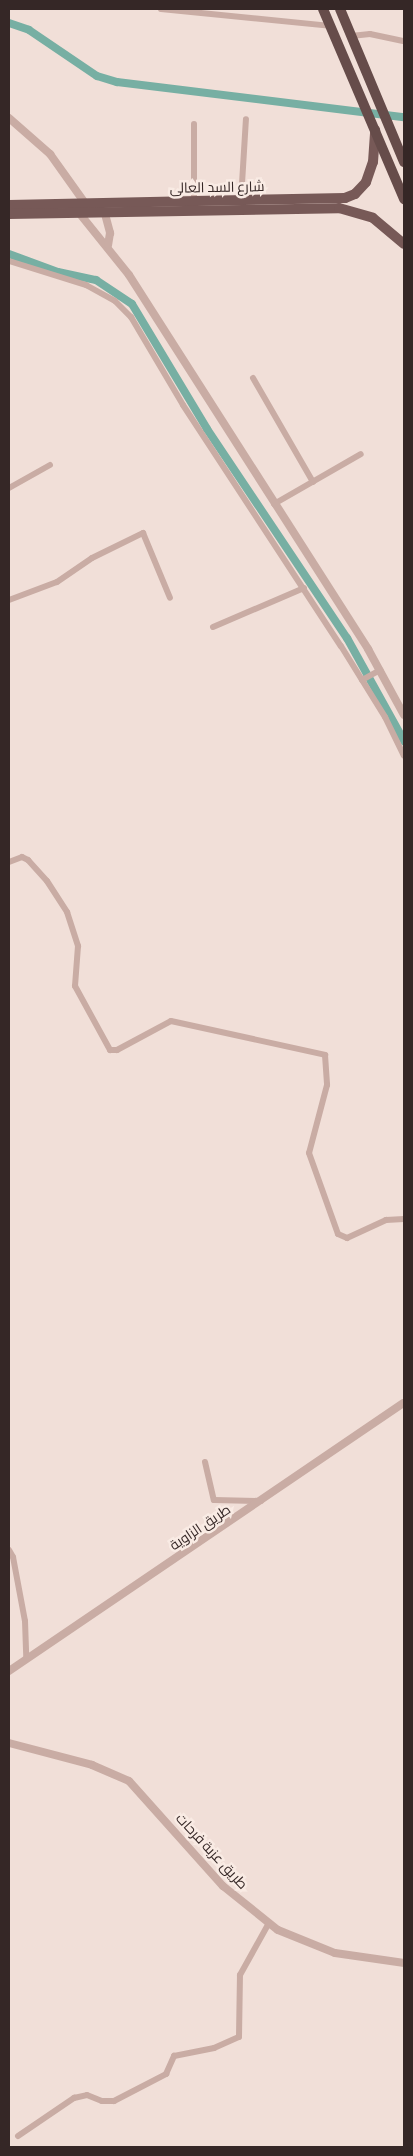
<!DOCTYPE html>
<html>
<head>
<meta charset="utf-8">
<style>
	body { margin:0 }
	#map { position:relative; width:413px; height:2156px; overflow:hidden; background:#f1dfd8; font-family:Barlow,Cairo,sans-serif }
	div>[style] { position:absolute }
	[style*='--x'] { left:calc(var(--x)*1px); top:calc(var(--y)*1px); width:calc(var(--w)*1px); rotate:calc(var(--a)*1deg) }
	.canal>* { height:8px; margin:-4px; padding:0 4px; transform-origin:4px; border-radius:4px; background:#77afa3 }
	.minor>* { height:6px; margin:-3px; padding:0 3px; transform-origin:3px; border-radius:3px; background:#c9aca4 }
	.tertiary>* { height:8px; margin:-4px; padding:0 4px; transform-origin:4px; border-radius:4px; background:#c9aca4 }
	.primary>* { height:10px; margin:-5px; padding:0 5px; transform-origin:5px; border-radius:5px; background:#775957 }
	.trunk>* { height:10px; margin:-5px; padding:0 5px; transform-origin:5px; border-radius:5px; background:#664c4a }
	span { translate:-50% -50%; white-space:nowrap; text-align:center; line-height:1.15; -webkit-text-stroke:5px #f9ebe4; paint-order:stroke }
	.street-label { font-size:14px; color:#352726 }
	.frame { position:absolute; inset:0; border:10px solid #352726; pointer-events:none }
</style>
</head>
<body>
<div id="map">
	<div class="canal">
		<i style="--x:9;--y:23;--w:21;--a:19"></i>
		<i style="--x:29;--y:30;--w:82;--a:34.1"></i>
		<i style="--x:97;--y:76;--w:21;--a:17"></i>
		<i style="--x:117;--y:82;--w:289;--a:7"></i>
		<i style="--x:9;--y:254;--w:52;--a:20.2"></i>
		<i style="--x:58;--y:272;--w:39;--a:12"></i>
		<i style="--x:96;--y:280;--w:43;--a:33.7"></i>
		<i style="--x:132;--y:304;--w:146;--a:59"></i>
		<i style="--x:207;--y:429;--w:252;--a:56.2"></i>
		<i style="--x:347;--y:638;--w:118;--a:61"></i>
	</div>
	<div class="minor">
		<i style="--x:161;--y:9;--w:170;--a:5.7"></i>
		<i style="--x:351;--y:36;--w:19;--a:-6"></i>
		<i style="--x:370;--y:34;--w:35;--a:12"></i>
		<i style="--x:241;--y:200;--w:81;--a:-86.5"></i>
		<i style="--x:194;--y:201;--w:77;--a:-90"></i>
		<i style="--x:9;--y:261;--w:81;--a:17.3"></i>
		<i style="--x:86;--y:285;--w:33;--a:29"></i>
		<i style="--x:115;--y:301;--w:23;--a:45"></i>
		<i style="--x:131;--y:317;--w:102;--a:59.4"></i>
		<i style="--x:183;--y:405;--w:288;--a:56.8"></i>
		<i style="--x:341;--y:646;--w:84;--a:58.2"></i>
		<i style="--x:385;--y:717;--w:43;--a:64"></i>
		<i style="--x:253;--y:378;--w:120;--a:60"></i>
		<i style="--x:9;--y:488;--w:47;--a:-29.3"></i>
		<i style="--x:274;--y:504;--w:100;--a:-29.9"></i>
		<i style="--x:9;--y:600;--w:51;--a:-20.6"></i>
		<i style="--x:57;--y:582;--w:42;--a:-34.4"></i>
		<i style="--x:92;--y:558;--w:57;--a:-26.1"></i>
		<i style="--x:143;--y:533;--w:70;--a:67.4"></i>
		<i style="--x:213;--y:627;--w:99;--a:-23.2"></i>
		<i style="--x:362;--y:680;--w:21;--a:-29"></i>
		<i style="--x:9;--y:862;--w:14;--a:-21"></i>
		<i style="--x:22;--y:857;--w:7;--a:27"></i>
		<i style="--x:28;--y:860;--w:28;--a:48"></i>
		<i style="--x:47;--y:881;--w:37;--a:57"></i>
		<i style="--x:67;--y:912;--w:36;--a:72"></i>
		<i style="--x:78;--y:946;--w:40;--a:94.3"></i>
		<i style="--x:75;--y:986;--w:73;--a:61.3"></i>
		<i style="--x:110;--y:1050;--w:7;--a:0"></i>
		<i style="--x:117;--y:1050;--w:61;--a:-28.2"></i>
		<i style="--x:171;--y:1021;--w:158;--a:12.4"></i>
		<i style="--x:325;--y:1055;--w:30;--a:86"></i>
		<i style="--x:327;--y:1085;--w:70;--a:104.8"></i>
		<i style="--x:309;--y:1153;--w:86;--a:70.3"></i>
		<i style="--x:338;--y:1234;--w:10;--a:24"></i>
		<i style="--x:347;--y:1238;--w:43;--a:-24.8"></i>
		<i style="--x:386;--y:1220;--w:18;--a:-3"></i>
		<i style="--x:205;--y:1462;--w:39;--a:77"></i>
		<i style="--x:214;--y:1500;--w:47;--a:1.2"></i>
		<i style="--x:9;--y:1550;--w:8;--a:60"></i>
		<i style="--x:13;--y:1557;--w:65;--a:79.4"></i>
		<i style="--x:25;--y:1621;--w:38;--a:88"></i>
		<i style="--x:18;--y:2136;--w:68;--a:-34.2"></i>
		<i style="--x:74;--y:2098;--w:13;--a:-13"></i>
		<i style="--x:87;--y:2095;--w:16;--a:22"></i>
		<i style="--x:102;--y:2101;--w:12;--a:0"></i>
		<i style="--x:114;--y:2101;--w:59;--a:-27.4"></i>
		<i style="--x:166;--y:2074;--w:20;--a:-66"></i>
		<i style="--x:174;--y:2056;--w:41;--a:-11.3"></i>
		<i style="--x:214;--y:2048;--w:27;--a:-24"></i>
		<i style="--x:239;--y:2037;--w:62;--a:-89.1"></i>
		<i style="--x:240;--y:1975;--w:60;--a:-60.9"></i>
	</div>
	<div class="tertiary">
		<i style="--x:9;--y:118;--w:55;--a:41.3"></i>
		<i style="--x:50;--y:154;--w:60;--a:54.5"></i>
		<i style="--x:80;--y:214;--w:78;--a:51.2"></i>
		<i style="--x:129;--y:275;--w:444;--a:57.4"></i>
		<i style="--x:368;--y:649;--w:75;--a:61.4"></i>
		<i style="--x:105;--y:214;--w:20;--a:75"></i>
		<i style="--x:110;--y:233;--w:12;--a:99"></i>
		<i style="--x:9;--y:1671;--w:477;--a:-34.2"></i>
		<i style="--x:9;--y:1743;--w:86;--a:14.8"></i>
		<i style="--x:92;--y:1765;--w:40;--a:23.4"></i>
		<i style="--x:129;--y:1781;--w:141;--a:48.2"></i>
		<i style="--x:223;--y:1886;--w:70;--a:38.7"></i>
		<i style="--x:278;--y:1930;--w:61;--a:22"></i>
		<i style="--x:335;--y:1953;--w:70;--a:8.2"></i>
	</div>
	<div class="primary">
		<i style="--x:9;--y:205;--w:336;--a:-1.2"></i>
		<i style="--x:345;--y:198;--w:11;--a:-22"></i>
		<i style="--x:355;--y:194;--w:16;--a:-47"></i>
		<i style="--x:366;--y:182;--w:21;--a:-71"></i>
		<i style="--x:373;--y:162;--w:32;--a:-86"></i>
		<i style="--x:9;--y:214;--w:330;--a:-1"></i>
		<i style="--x:339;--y:208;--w:35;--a:16"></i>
		<i style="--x:373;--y:218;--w:40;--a:40"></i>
	</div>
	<div class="trunk">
		<i style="--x:323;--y:9;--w:207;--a:66.9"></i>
		<i style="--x:340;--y:9;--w:166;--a:67.3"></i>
	</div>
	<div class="street-label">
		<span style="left:217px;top:187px;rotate:-1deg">شارع السد العالى</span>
		<span style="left:200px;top:1527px;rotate:-34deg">طريق الزاوية</span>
		<span style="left:212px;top:1851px;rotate:47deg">طريق عزبة فرحات</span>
	</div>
	<div class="frame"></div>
</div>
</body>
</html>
